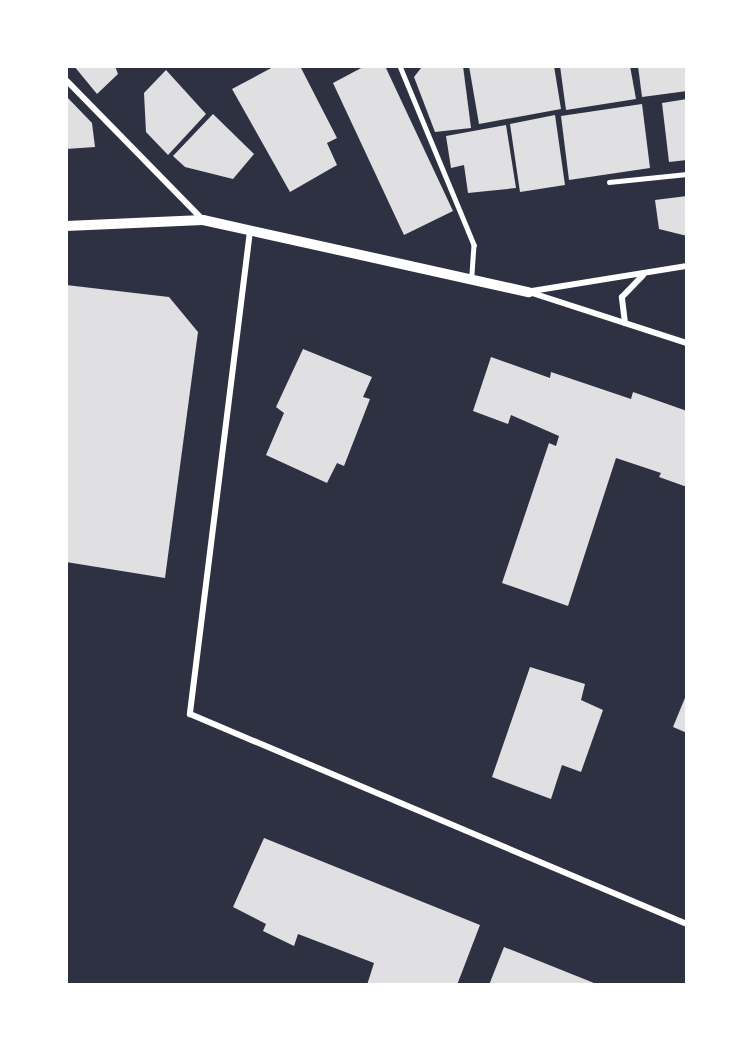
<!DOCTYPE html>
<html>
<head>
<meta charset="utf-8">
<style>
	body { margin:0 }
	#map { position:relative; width:753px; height:1051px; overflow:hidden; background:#2d3142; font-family:"Fira Sans",sans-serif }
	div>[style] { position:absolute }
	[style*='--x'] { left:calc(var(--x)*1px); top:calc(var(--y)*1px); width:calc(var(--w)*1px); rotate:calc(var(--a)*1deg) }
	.building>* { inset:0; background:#e0e0e3 }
	.service>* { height:4.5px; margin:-2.25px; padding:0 2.25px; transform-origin:2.25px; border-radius:2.25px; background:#fff }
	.minor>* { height:6px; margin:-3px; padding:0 3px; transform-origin:3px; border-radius:3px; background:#fff }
	.tertiary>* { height:10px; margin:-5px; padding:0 5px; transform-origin:5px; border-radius:5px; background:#fff }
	span { translate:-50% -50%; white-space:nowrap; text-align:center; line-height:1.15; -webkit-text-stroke:5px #fff; paint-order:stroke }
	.frame { position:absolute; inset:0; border:68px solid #fff; pointer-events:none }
</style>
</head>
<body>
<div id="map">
	<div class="building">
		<i style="clip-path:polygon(74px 66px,115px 66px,118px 74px,97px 94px)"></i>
		<i style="clip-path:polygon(275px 66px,300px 66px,337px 138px,327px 143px,337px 165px,290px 192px,232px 89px)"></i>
		<i style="clip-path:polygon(365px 66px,385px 66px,453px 211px,404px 235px,333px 83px)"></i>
		<i style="clip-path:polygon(463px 66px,471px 128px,435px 132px,414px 77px,421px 68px)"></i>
		<i style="clip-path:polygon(469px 66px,554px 66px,561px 109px,479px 124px)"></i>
		<i style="clip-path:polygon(560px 66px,630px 66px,636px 99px,566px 110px)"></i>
		<i style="clip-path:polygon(638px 66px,687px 66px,687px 91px,642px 97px)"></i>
		<i style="clip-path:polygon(166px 70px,206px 114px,168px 155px,146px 132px,144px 93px)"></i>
		<i style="clip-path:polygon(66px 96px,92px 123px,95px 147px,66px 149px)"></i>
		<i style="clip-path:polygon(687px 99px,687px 160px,669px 162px,662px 103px)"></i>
		<i style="clip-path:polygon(642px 104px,650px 168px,569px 180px,561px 116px)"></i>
		<i style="clip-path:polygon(213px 114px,254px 154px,233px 179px,185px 167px,173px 156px)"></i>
		<i style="clip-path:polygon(555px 115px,565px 185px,520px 192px,510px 124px)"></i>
		<i style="clip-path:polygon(506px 125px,516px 188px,468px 193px,464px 165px,451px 168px,446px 136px)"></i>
		<i style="clip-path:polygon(687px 196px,687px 236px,659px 229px,655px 200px)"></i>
		<i style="clip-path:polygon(66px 285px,169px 297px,198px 332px,165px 578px,66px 562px)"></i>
		<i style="clip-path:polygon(303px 349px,372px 377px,363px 397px,370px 399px,344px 466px,337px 463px,327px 483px,266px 455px,284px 413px,276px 407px)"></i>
		<i style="clip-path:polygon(491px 357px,550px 378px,551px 372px,631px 399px,633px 392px,687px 411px,687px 487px,659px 477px,661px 473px,616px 458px,568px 606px,502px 583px,549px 443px,556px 446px,559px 436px,511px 415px,508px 424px,473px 411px)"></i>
		<i style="clip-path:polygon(530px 667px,585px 684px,581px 700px,603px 710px,581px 772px,562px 765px,551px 799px,492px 777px)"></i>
		<i style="clip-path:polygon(687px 693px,687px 733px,673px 727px)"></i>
		<i style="clip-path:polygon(264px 838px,480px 925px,457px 985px,367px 985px,374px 963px,298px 934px,294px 946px,263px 931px,266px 924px,233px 907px)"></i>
		<i style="clip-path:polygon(504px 947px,599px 985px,489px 985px)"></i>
	</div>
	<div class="service">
		<i style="--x:400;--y:66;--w:194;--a:67.5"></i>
		<i style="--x:474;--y:245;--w:32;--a:94"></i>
		<i style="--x:609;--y:182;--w:78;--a:-5.9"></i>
	</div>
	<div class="minor">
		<i style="--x:66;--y:80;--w:194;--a:45.6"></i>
		<i style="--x:250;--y:231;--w:487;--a:97.1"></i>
		<i style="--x:190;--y:714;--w:540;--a:22.91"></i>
		<i style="--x:532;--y:291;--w:157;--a:-9.2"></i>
		<i style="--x:529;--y:292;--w:166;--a:17.9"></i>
		<i style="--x:625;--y:323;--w:26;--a:-97"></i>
		<i style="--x:622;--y:297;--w:30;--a:-46"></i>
	</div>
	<div class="tertiary">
		<i style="--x:66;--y:226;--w:137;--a:-2.5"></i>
		<i style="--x:203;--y:220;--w:334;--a:12.5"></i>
	</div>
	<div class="frame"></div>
</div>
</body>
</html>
